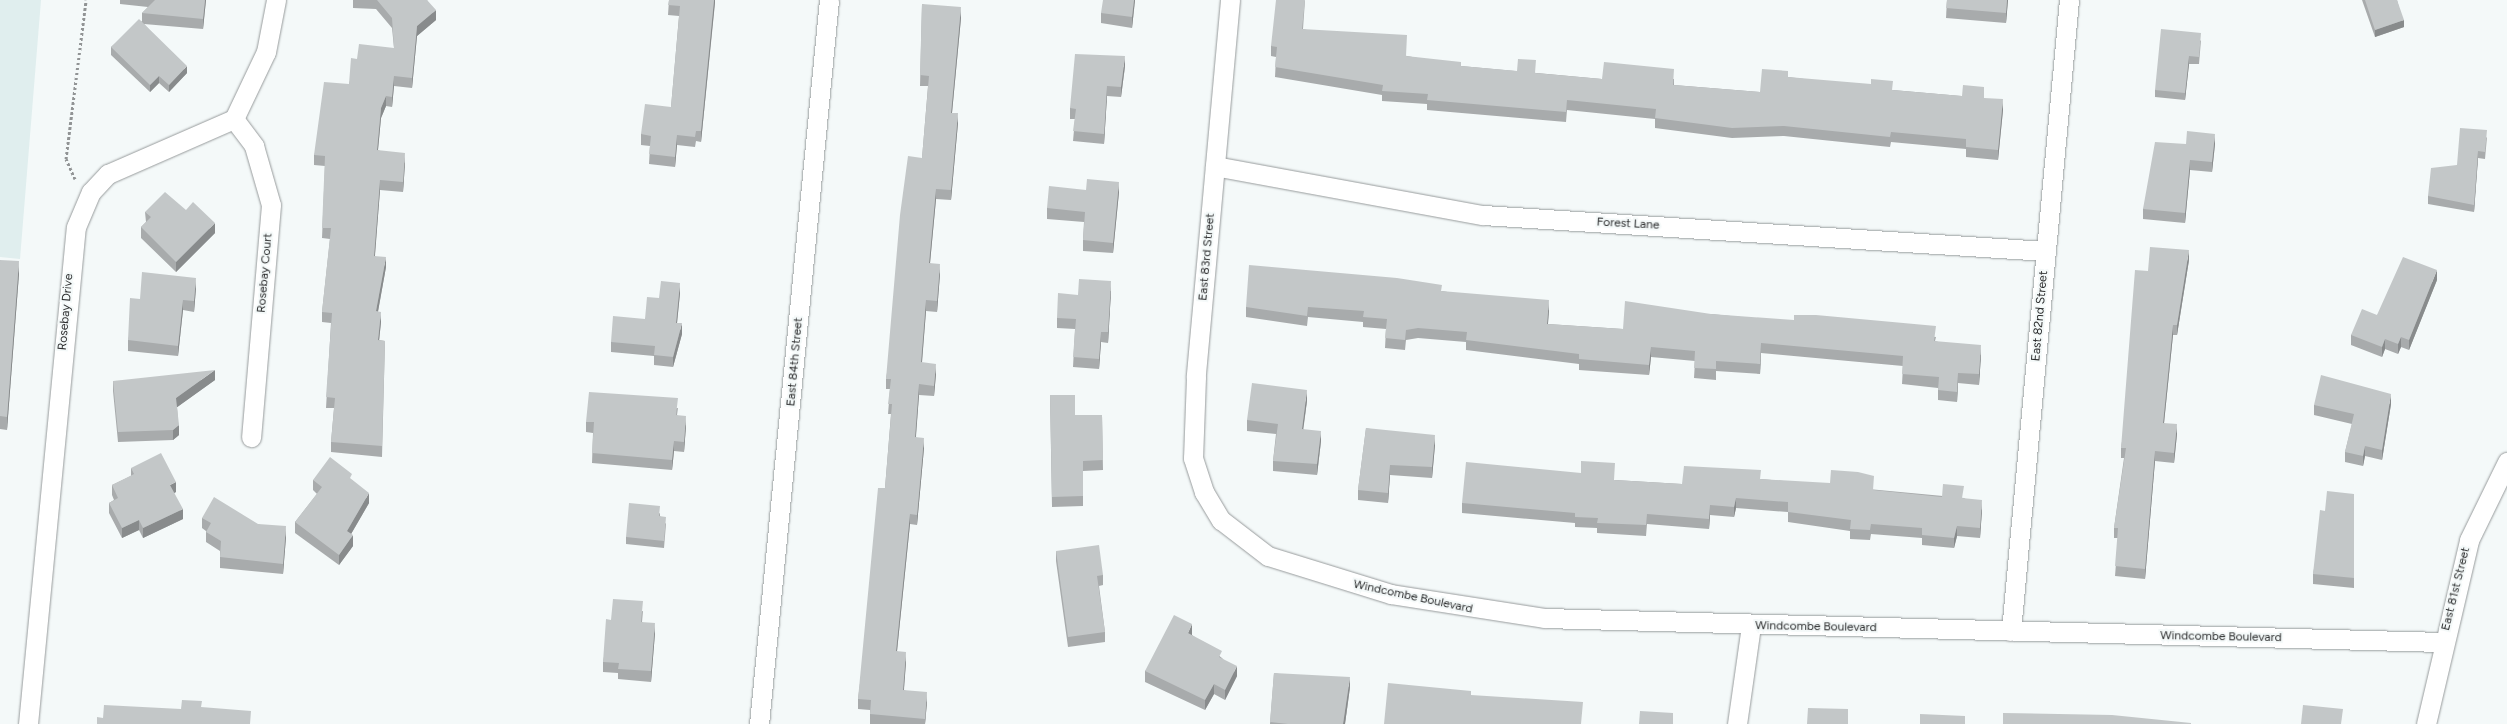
<!DOCTYPE html>
<html>
<head>
<meta charset="utf-8">
<style>
	body { margin:0 }
	#map { position:relative; width:2507px; height:724px; overflow:hidden; background:#f4f9f9; font-family:Figtree,sans-serif }
	div>[style] { position:absolute }
	[style*='--x'] { left:calc(var(--x)*1px); top:calc(var(--y)*1px); width:calc(var(--w)*1px); rotate:calc(var(--a)*1deg) }
	.built>* { inset:0; background:#e0eeee }
	.path>* { height:3px; margin-top:-1.5px; transform-origin:0; background:repeating-linear-gradient(90deg,#919495 0 2.5px,transparent 0 5px) }
	.roads { filter:drop-shadow(0 0 1px #979b9c) drop-shadow(0 0 1px #979b9c) }
	.street>* { height:19px; margin:-9.5px; padding:0 9.5px; transform-origin:9.5px; border-radius:9.5px; background:#fff }
	.wall>* { inset:0; background:#a8abac }
	.shaded-wall>* { inset:0; background:#888b8c }
	.building>* { inset:0; background:#c3c7c8 }
	span { translate:-50% -50%; white-space:nowrap; text-align:center; line-height:1.15; -webkit-text-stroke:4px #f4f9f9; paint-order:stroke }
	.street-label { font-size:12px; color:#2c2d2e }
</style>
</head>
<body>
<div id="map">
	<div class="built">
		<i style="clip-path:polygon(0 0,41px 0,20px 259px,0 257px)"></i>
	</div>
	<div class="path">
		<i style="--x:75;--y:179;--w:22;--a:-114"></i>
		<i style="--x:66;--y:159;--w:160;--a:-82.8"></i>
	</div>
	<div class="roads">
		<div class="street">
			<i style="--x:1230;--y:0;--w:379;--a:95.2"></i>
			<i style="--x:1196;--y:377;--w:81;--a:92.1"></i>
			<i style="--x:1193;--y:458;--w:36;--a:72"></i>
			<i style="--x:1204;--y:492;--w:33;--a:59"></i>
			<i style="--x:1221;--y:520;--w:59;--a:37.5"></i>
			<i style="--x:1268;--y:556;--w:129;--a:17.2"></i>
			<i style="--x:1391;--y:594;--w:155;--a:8.9"></i>
			<i style="--x:1544;--y:618;--w:899;--a:1.53"></i>
			<i style="--x:234;--y:119;--w:34;--a:53"></i>
			<i style="--x:254;--y:146;--w:61;--a:73.9"></i>
			<i style="--x:271;--y:205;--w:233;--a:94.9"></i>
			<i style="--x:1215;--y:166;--w:272;--a:10.4"></i>
			<i style="--x:1483;--y:215;--w:564;--a:3.66"></i>
			<i style="--x:2011;--y:631;--w:634;--a:-84.75"></i>
			<i style="--x:28;--y:724;--w:499;--a:-84.5"></i>
			<i style="--x:76;--y:227;--w:38;--a:-67"></i>
			<i style="--x:91;--y:192;--w:25;--a:-47"></i>
			<i style="--x:108;--y:174;--w:137;--a:-23.6"></i>
			<i style="--x:234;--y:119;--w:74;--a:-64.5"></i>
			<i style="--x:266;--y:52;--w:53;--a:-79.1"></i>
			<i style="--x:759;--y:724;--w:727;--a:-84.48"></i>
			<i style="--x:1737;--y:724;--w:99;--a:-81.9"></i>
			<i style="--x:2426;--y:724;--w:189;--a:-76.8"></i>
			<i style="--x:2469;--y:540;--w:87;--a:-64"></i>
		</div>
	</div>
	<div class="wall">
		<i style="clip-path:polygon(120px 0,206px 0,203px 29px,144px 24px,187px 73px,169px 92px,159px 83px,150px 92px,111px 55px,111px 47px,142px 21px,142px 13px,148px 7px,120px 4px)"></i>
		<i style="clip-path:polygon(353px 0,427px 0,436px 20px,417px 36px,412px 88px,394px 86px,392px 107px,386px 106px,381px 118px,378px 150px,405px 163px,403px 192px,380px 190px,375px 256px,386px 267px,378px 312px,381px 322px,379px 340px,385px 341px,382px 457px,331px 452px,331px 442px,334px 408px,326px 408px,331px 323px,322px 322px,322px 312px,330px 239px,322px 238px,325px 166px,314px 165px,314px 155px,349px 84px,357px 59px,394px 48px,392px 28px,376px 9px,353px 8px)"></i>
		<i style="clip-path:polygon(667px 0,715px 0,701px 142px,696px 141px,695px 147px,677px 145px,675px 167px,649px 164px,650px 146px,641px 145px,641px 134px,671px 107px,679px 16px,668px 15px,669px 0)"></i>
		<i style="clip-path:polygon(1135px 0,1132px 28px,1101px 23px,1101px 13px)"></i>
		<i style="clip-path:polygon(1305px 0,1303px 29px,1407px 56px,1461px 66px,1602px 79px,1674px 79px,1674px 85px,1760px 92px,1788px 77px,1893px 90px,1984px 98px,2003px 110px,1998px 160px,1966px 157px,1966px 149px,1891px 142px,1890px 147px,1784px 136px,1732px 138px,1655px 128px,1655px 119px,1567px 110px,1566px 122px,1427px 110px,1427px 104px,1382px 101px,1382px 95px,1275px 77px,1276px 57px,1271px 56px,1271px 46px)"></i>
		<i style="clip-path:polygon(1947px 0,2008px 0,2006px 23px,1946px 18px)"></i>
		<i style="clip-path:polygon(2362px 0,2397px 0,2404px 27px,2375px 37px)"></i>
		<i style="clip-path:polygon(922px 4px,961px 18px,952px 113px,958px 123px,951px 200px,936px 199px,930px 263px,940px 274px,937px 312px,926px 311px,922px 363px,936px 374px,934px 396px,919px 395px,916px 437px,924px 448px,917px 525px,910px 524px,897px 651px,906px 662px,904px 690px,927px 702px,925px 724px,870px 724px,870px 710px,858px 709px,858px 699px,885px 488px,891px 414px,888px 414px,890px 389px,886px 389px,886px 379px,922px 158px,928px 86px,920px 86px)"></i>
		<i style="clip-path:polygon(2201px 40px,2199px 64px,2189px 64px,2185px 100px,2155px 97px,2155px 90px)"></i>
		<i style="clip-path:polygon(1125px 66px,1121px 97px,1107px 96px,1104px 144px,1073px 141px,1075px 119px,1070px 119px,1070px 108px)"></i>
		<i style="clip-path:polygon(2487px 137px,2485px 159px,2478px 158px,2474px 212px,2428px 204px,2428px 196px,2457px 165px)"></i>
		<i style="clip-path:polygon(2186px 144px,2215px 144px,2212px 172px,2190px 170px,2185px 223px,2143px 219px,2143px 209px)"></i>
		<i style="clip-path:polygon(1086px 190px,1119px 192px,1113px 253px,1083px 251px,1083px 240px,1084px 222px,1047px 219px,1047px 208px)"></i>
		<i style="clip-path:polygon(186px 210px,215px 233px,176px 272px,141px 238px,141px 227px,146px 222px,145px 212px)"></i>
		<i style="clip-path:polygon(0 260px,19px 274px,7px 430px,0 429px)"></i>
		<i style="clip-path:polygon(2189px 260px,2177px 335px,2173px 335px,2164px 423px,2177px 434px,2174px 463px,2155px 461px,2145px 579px,2115px 576px,2118px 538px,2114px 538px,2114px 528px,2124px 458px,2121px 458px,2121px 448px,2148px 271px)"></i>
		<i style="clip-path:polygon(2437px 280px,2409px 350px,2401px 347px,2398px 354px,2385px 349px,2382px 357px,2351px 345px,2351px 335px,2377px 315px)"></i>
		<i style="clip-path:polygon(196px 288px,194px 312px,183px 310px,178px 356px,128px 351px,128px 340px,140px 299px)"></i>
		<i style="clip-path:polygon(1111px 291px,1108px 343px,1101px 342px,1099px 369px,1073px 367px,1075px 329px,1057px 328px,1057px 318px,1078px 295px)"></i>
		<i style="clip-path:polygon(1442px 291px,1549px 310px,1548px 324px,1623px 329px,1711px 314px,1936px 337px,1935px 341px,1981px 355px,1979px 385px,1958px 383px,1957px 402px,1938px 400px,1938px 388px,1902px 384px,1903px 366px,1761px 353px,1760px 374px,1716px 371px,1716px 380px,1694px 378px,1695px 361px,1651px 357px,1649px 375px,1579px 370px,1579px 364px,1466px 350px,1466px 342px,1418px 338px,1406px 340px,1405px 350px,1385px 348px,1386px 329px,1363px 327px,1363px 322px,1308px 317px,1307px 326px,1246px 317px,1246px 307px)"></i>
		<i style="clip-path:polygon(680px 293px,677px 323px,682px 334px,673px 367px,654px 365px,654px 356px,611px 352px,611px 342px,645px 319px,659px 298px)"></i>
		<i style="clip-path:polygon(215px 380px,177px 407px,179px 435px,173px 440px,118px 442px,113px 391px,113px 381px)"></i>
		<i style="clip-path:polygon(1050px 395px,1075px 415px,1102px 415px,1103px 470px,1083px 471px,1083px 506px,1052px 507px)"></i>
		<i style="clip-path:polygon(1307px 401px,1303px 429px,1321px 441px,1317px 475px,1273px 471px,1273px 461px,1276px 434px,1247px 431px,1247px 420px)"></i>
		<i style="clip-path:polygon(2391px 404px,2382px 460px,2365px 456px,2363px 466px,2345px 462px,2345px 452px,2352px 424px,2314px 415px,2314px 405px)"></i>
		<i style="clip-path:polygon(678px 408px,677px 415px,686px 426px,684px 452px,674px 451px,672px 470px,592px 463px,593px 433px,586px 432px,586px 422px)"></i>
		<i style="clip-path:polygon(1366px 428px,1435px 445px,1432px 478px,1390px 475px,1388px 503px,1358px 500px,1358px 490px)"></i>
		<i style="clip-path:polygon(131px 468px,176px 492px,174px 493px,183px 519px,143px 538px,139px 530px,122px 538px,109px 513px,109px 503px,114px 500px,112px 495px,112px 485px,131px 476px)"></i>
		<i style="clip-path:polygon(1761px 479px,1964px 498px,1982px 510px,1980px 538px,1957px 536px,1954px 548px,1922px 545px,1922px 538px,1871px 534px,1870px 540px,1850px 539px,1850px 531px,1788px 522px,1788px 512px,1736px 508px,1734px 517px,1710px 515px,1709px 529px,1647px 524px,1646px 536px,1597px 533px,1597px 528px,1575px 527px,1575px 523px,1462px 513px,1462px 503px,1615px 480px,1682px 484px)"></i>
		<i style="clip-path:polygon(313px 480px,352px 480px,369px 503px,351px 534px,353px 546px,339px 565px,295px 533px,295px 522px,317px 494px,313px 490px)"></i>
		<i style="clip-path:polygon(2354px 494px,2354px 588px,2313px 584px,2313px 574px,2325px 511px)"></i>
		<i style="clip-path:polygon(660px 513px,660px 516px,666px 524px,664px 548px,626px 544px,626px 537px)"></i>
		<i style="clip-path:polygon(202px 518px,258px 524px,286px 537px,283px 574px,220px 568px,220px 551px,206px 542px,206px 531px,202px 528px)"></i>
		<i style="clip-path:polygon(1056px 551px,1103px 575px,1103px 585px,1099px 586px,1105px 632px,1105px 642px,1068px 647px,1056px 561px)"></i>
		<i style="clip-path:polygon(643px 611px,642px 622px,655px 633px,651px 682px,618px 679px,618px 673px,603px 672px,603px 662px,611px 620px)"></i>
		<i style="clip-path:polygon(1192px 635px,1222px 658px,1237px 676px,1225px 700px,1214px 694px,1205px 710px,1145px 682px,1145px 671px)"></i>
		<i style="clip-path:polygon(1274px 673px,1350px 687px,1345px 724px,1270px 724px)"></i>
	</div>
	<div class="shaded-wall">
		<i style="clip-path:polygon(205px 0,206px 0,203px 29px,203px 19px)"></i>
		<i style="clip-path:polygon(714px 0,715px 0,715px 3px,701px 142px,701px 131px)"></i>
		<i style="clip-path:polygon(1134px 0,1135px 0,1132px 28px,1132px 17px)"></i>
		<i style="clip-path:polygon(2007px 0,2008px 0,2006px 23px,2006px 13px)"></i>
		<i style="clip-path:polygon(961px 7px,961px 18px,951px 123px,951px 113px)"></i>
		<i style="clip-path:polygon(436px 10px,436px 20px,417px 36px,412px 88px,412px 78px,417px 26px)"></i>
		<i style="clip-path:polygon(2404px 20px,2404px 27px,2375px 37px,2375px 30px)"></i>
		<i style="clip-path:polygon(1125px 56px,1125px 66px,1121px 97px,1121px 87px)"></i>
		<i style="clip-path:polygon(2189px 56px,2189px 64px,2185px 100px,2185px 93px)"></i>
		<i style="clip-path:polygon(187px 66px,187px 73px,169px 92px,169px 85px)"></i>
		<i style="clip-path:polygon(159px 76px,159px 83px,150px 92px,150px 85px)"></i>
		<i style="clip-path:polygon(394px 76px,394px 86px,392px 107px,392px 97px)"></i>
		<i style="clip-path:polygon(1107px 86px,1107px 96px,1104px 144px,1104px 134px)"></i>
		<i style="clip-path:polygon(386px 96px,386px 106px,381px 118px,377px 160px,377px 150px,381px 108px)"></i>
		<i style="clip-path:polygon(2003px 99px,2003px 110px,1998px 160px,1998px 150px)"></i>
		<i style="clip-path:polygon(958px 113px,958px 123px,951px 200px,951px 190px)"></i>
		<i style="clip-path:polygon(2215px 134px,2215px 144px,2212px 172px,2212px 162px)"></i>
		<i style="clip-path:polygon(677px 135px,677px 145px,675px 167px,675px 157px)"></i>
		<i style="clip-path:polygon(2478px 151px,2478px 158px,2474px 212px,2474px 205px)"></i>
		<i style="clip-path:polygon(405px 153px,405px 163px,403px 192px,403px 182px)"></i>
		<i style="clip-path:polygon(2190px 160px,2190px 170px,2185px 223px,2185px 213px)"></i>
		<i style="clip-path:polygon(380px 180px,380px 190px,374px 266px,374px 256px)"></i>
		<i style="clip-path:polygon(1119px 182px,1119px 192px,1113px 253px,1113px 243px)"></i>
		<i style="clip-path:polygon(936px 189px,936px 199px,929px 274px,929px 263px)"></i>
		<i style="clip-path:polygon(215px 223px,215px 233px,176px 272px,176px 262px)"></i>
		<i style="clip-path:polygon(2189px 250px,2189px 260px,2177px 335px,2177px 325px)"></i>
		<i style="clip-path:polygon(386px 257px,386px 267px,376px 322px,376px 311px)"></i>
		<i style="clip-path:polygon(19px 261px,19px 274px,7px 430px,7px 417px)"></i>
		<i style="clip-path:polygon(940px 264px,940px 274px,937px 312px,937px 301px)"></i>
		<i style="clip-path:polygon(2437px 270px,2437px 280px,2409px 350px,2409px 340px)"></i>
		<i style="clip-path:polygon(196px 278px,196px 288px,194px 312px,194px 301px)"></i>
		<i style="clip-path:polygon(1111px 281px,1111px 291px,1108px 343px,1108px 332px)"></i>
		<i style="clip-path:polygon(680px 283px,680px 293px,676px 333px,676px 323px)"></i>
		<i style="clip-path:polygon(183px 300px,183px 310px,178px 356px,178px 346px)"></i>
		<i style="clip-path:polygon(926px 300px,926px 311px,921px 373px,921px 362px)"></i>
		<i style="clip-path:polygon(1549px 300px,1549px 310px,1547px 335px,1547px 324px)"></i>
		<i style="clip-path:polygon(381px 312px,381px 322px,378px 351px,378px 340px)"></i>
		<i style="clip-path:polygon(682px 323px,682px 334px,673px 367px,673px 357px)"></i>
		<i style="clip-path:polygon(2173px 325px,2173px 335px,2163px 433px,2163px 423px)"></i>
		<i style="clip-path:polygon(1101px 332px,1101px 342px,1099px 369px,1099px 359px)"></i>
		<i style="clip-path:polygon(2401px 337px,2401px 347px,2398px 354px,2398px 344px)"></i>
		<i style="clip-path:polygon(2385px 339px,2385px 349px,2382px 357px,2382px 347px)"></i>
		<i style="clip-path:polygon(1761px 343px,1761px 353px,1760px 374px,1760px 364px)"></i>
		<i style="clip-path:polygon(1981px 345px,1981px 355px,1979px 385px,1979px 374px)"></i>
		<i style="clip-path:polygon(1651px 347px,1651px 357px,1649px 375px,1649px 365px)"></i>
		<i style="clip-path:polygon(936px 364px,936px 374px,934px 396px,934px 386px)"></i>
		<i style="clip-path:polygon(215px 370px,215px 380px,176px 408px,176px 398px)"></i>
		<i style="clip-path:polygon(1958px 373px,1958px 383px,1957px 402px,1957px 392px)"></i>
		<i style="clip-path:polygon(919px 384px,919px 395px,915px 447px,915px 437px)"></i>
		<i style="clip-path:polygon(1307px 390px,1307px 401px,1302px 439px,1302px 429px)"></i>
		<i style="clip-path:polygon(2391px 394px,2391px 404px,2382px 460px,2382px 450px)"></i>
		<i style="clip-path:polygon(686px 416px,686px 426px,684px 452px,684px 442px)"></i>
		<i style="clip-path:polygon(2177px 424px,2177px 434px,2174px 463px,2174px 453px)"></i>
		<i style="clip-path:polygon(179px 425px,179px 435px,173px 440px,173px 430px)"></i>
		<i style="clip-path:polygon(1321px 431px,1321px 441px,1317px 475px,1317px 464px)"></i>
		<i style="clip-path:polygon(1435px 435px,1435px 445px,1432px 478px,1432px 467px)"></i>
		<i style="clip-path:polygon(924px 438px,924px 448px,917px 525px,917px 515px)"></i>
		<i style="clip-path:polygon(674px 441px,674px 451px,672px 470px,672px 460px)"></i>
		<i style="clip-path:polygon(2365px 446px,2365px 456px,2363px 466px,2363px 456px)"></i>
		<i style="clip-path:polygon(2155px 451px,2155px 461px,2145px 579px,2145px 569px)"></i>
		<i style="clip-path:polygon(1390px 465px,1390px 475px,1388px 503px,1388px 493px)"></i>
		<i style="clip-path:polygon(176px 482px,176px 492px,170px 495px,170px 485px)"></i>
		<i style="clip-path:polygon(369px 493px,369px 503px,347px 541px,347px 531px)"></i>
		<i style="clip-path:polygon(1736px 498px,1736px 508px,1734px 517px,1734px 507px)"></i>
		<i style="clip-path:polygon(1982px 500px,1982px 510px,1980px 538px,1980px 528px)"></i>
		<i style="clip-path:polygon(1710px 505px,1710px 515px,1709px 529px,1709px 519px)"></i>
		<i style="clip-path:polygon(183px 509px,183px 519px,143px 538px,143px 528px)"></i>
		<i style="clip-path:polygon(910px 514px,910px 524px,896px 661px,896px 651px)"></i>
		<i style="clip-path:polygon(139px 520px,139px 530px,122px 538px,122px 528px)"></i>
		<i style="clip-path:polygon(286px 526px,286px 537px,283px 574px,283px 564px)"></i>
		<i style="clip-path:polygon(1957px 526px,1957px 536px,1954px 548px,1954px 538px)"></i>
		<i style="clip-path:polygon(353px 535px,353px 546px,339px 565px,339px 555px)"></i>
		<i style="clip-path:polygon(655px 623px,655px 633px,651px 682px,651px 671px)"></i>
		<i style="clip-path:polygon(1192px 624px,1192px 635px,1188px 643px,1188px 633px)"></i>
		<i style="clip-path:polygon(906px 652px,906px 662px,903px 700px,903px 690px)"></i>
		<i style="clip-path:polygon(1237px 666px,1237px 676px,1225px 700px,1225px 690px)"></i>
		<i style="clip-path:polygon(1350px 677px,1350px 687px,1345px 724px,1343px 724px)"></i>
		<i style="clip-path:polygon(1214px 684px,1214px 694px,1205px 710px,1205px 700px)"></i>
		<i style="clip-path:polygon(927px 692px,927px 702px,925px 724px,925px 719px)"></i>
	</div>
	<div class="building">
		<i style="clip-path:polygon(155px 0,205px 0,203px 19px,142px 13px)"></i>
		<i style="clip-path:polygon(377px 0,427px 0,436px 10px,417px 26px,412px 78px,394px 76px,392px 97px,386px 96px,381px 108px,377px 150px,405px 153px,403px 182px,380px 180px,374px 256px,386px 257px,376px 311px,381px 312px,378px 340px,385px 341px,382px 446px,331px 442px,335px 398px,326px 397px,332px 313px,322px 312px,331px 228px,322px 228px,325px 156px,314px 155px,324px 82px,349px 84px,351px 58px,357px 59px,359px 44px,394px 48px,392px 18px)"></i>
		<i style="clip-path:polygon(669px 0,714px 0,701px 131px,696px 131px,695px 137px,677px 135px,675px 157px,649px 154px,651px 136px,641px 134px,645px 104px,671px 107px,680px 6px,668px 5px)"></i>
		<i style="clip-path:polygon(1103px 0,1134px 0,1132px 17px,1101px 13px)"></i>
		<i style="clip-path:polygon(1276px 0,1305px 0,1302px 29px,1407px 35px,1406px 56px,1461px 62px,1461px 66px,1517px 71px,1518px 59px,1536px 60px,1535px 73px,1602px 79px,1604px 62px,1674px 69px,1673px 85px,1760px 92px,1762px 69px,1788px 71px,1788px 77px,1871px 84px,1871px 79px,1893px 81px,1892px 90px,1962px 96px,1963px 85px,1984px 87px,1984px 98px,2003px 99px,1998px 150px,1966px 147px,1966px 139px,1891px 132px,1890px 137px,1784px 126px,1732px 128px,1655px 118px,1656px 109px,1567px 100px,1566px 112px,1427px 100px,1428px 94px,1382px 91px,1383px 85px,1275px 67px,1277px 47px,1271px 46px)"></i>
		<i style="clip-path:polygon(1947px 0,2007px 0,2006px 13px,1946px 8px)"></i>
		<i style="clip-path:polygon(2365px 0,2397px 0,2404px 20px,2375px 30px)"></i>
		<i style="clip-path:polygon(922px 4px,961px 7px,951px 113px,958px 113px,951px 190px,936px 189px,929px 263px,940px 264px,937px 301px,926px 300px,921px 362px,936px 364px,934px 386px,919px 384px,915px 437px,924px 438px,917px 515px,910px 514px,896px 651px,906px 652px,903px 690px,927px 692px,925px 719px,870px 714px,871px 700px,858px 699px,878px 488px,885px 488px,892px 404px,888px 404px,891px 379px,886px 379px,900px 215px,908px 156px,922px 158px,929px 76px,920px 75px)"></i>
		<i style="clip-path:polygon(139px 19px,187px 66px,169px 85px,159px 76px,150px 85px,111px 47px)"></i>
		<i style="clip-path:polygon(2161px 29px,2201px 33px,2199px 57px,2189px 56px,2185px 93px,2155px 90px)"></i>
		<i style="clip-path:polygon(1075px 54px,1125px 56px,1121px 87px,1107px 86px,1104px 134px,1073px 131px,1076px 109px,1070px 108px)"></i>
		<i style="clip-path:polygon(2460px 128px,2487px 130px,2485px 152px,2478px 151px,2474px 205px,2428px 196px,2431px 168px,2457px 165px)"></i>
		<i style="clip-path:polygon(2187px 131px,2215px 134px,2212px 162px,2190px 160px,2185px 213px,2143px 209px,2155px 142px,2186px 144px)"></i>
		<i style="clip-path:polygon(1087px 179px,1119px 182px,1113px 243px,1083px 240px,1085px 212px,1047px 208px,1049px 186px,1086px 190px)"></i>
		<i style="clip-path:polygon(165px 192px,186px 210px,193px 202px,215px 223px,176px 262px,141px 227px,151px 217px,145px 212px)"></i>
		<i style="clip-path:polygon(2150px 247px,2189px 250px,2177px 325px,2173px 325px,2163px 423px,2177px 424px,2174px 453px,2155px 451px,2145px 569px,2115px 566px,2118px 528px,2114px 528px,2126px 448px,2121px 448px,2135px 270px,2148px 271px)"></i>
		<i style="clip-path:polygon(2403px 257px,2437px 270px,2409px 340px,2401px 337px,2398px 344px,2385px 339px,2382px 347px,2351px 335px,2362px 309px,2377px 315px)"></i>
		<i style="clip-path:polygon(0 260px,19px 261px,7px 417px,0 416px)"></i>
		<i style="clip-path:polygon(1249px 265px,1397px 278px,1442px 285px,1441px 291px,1549px 300px,1547px 324px,1623px 329px,1625px 301px,1711px 314px,1794px 320px,1794px 315px,1816px 315px,1936px 326px,1934px 341px,1981px 345px,1979px 374px,1958px 373px,1957px 392px,1938px 390px,1939px 377px,1902px 374px,1903px 356px,1761px 343px,1760px 364px,1716px 361px,1716px 369px,1694px 368px,1695px 351px,1651px 347px,1649px 365px,1579px 359px,1579px 354px,1466px 340px,1467px 332px,1418px 328px,1406px 330px,1405px 340px,1385px 338px,1387px 319px,1363px 317px,1364px 311px,1308px 307px,1307px 316px,1246px 307px)"></i>
		<i style="clip-path:polygon(142px 272px,196px 278px,194px 301px,183px 300px,178px 346px,128px 340px,130px 298px,140px 299px)"></i>
		<i style="clip-path:polygon(1079px 279px,1111px 281px,1108px 332px,1101px 332px,1099px 359px,1073px 357px,1076px 319px,1057px 318px,1058px 293px,1078px 295px)"></i>
		<i style="clip-path:polygon(661px 281px,680px 283px,676px 323px,682px 323px,673px 357px,654px 355px,655px 346px,611px 342px,613px 316px,645px 319px,647px 297px,659px 298px)"></i>
		<i style="clip-path:polygon(215px 370px,176px 398px,179px 425px,173px 430px,118px 432px,113px 381px)"></i>
		<i style="clip-path:polygon(2321px 375px,2391px 394px,2382px 450px,2365px 446px,2363px 456px,2345px 452px,2354px 414px,2314px 405px)"></i>
		<i style="clip-path:polygon(1252px 383px,1307px 390px,1302px 429px,1321px 431px,1317px 464px,1273px 461px,1278px 424px,1247px 420px)"></i>
		<i style="clip-path:polygon(589px 392px,678px 398px,676px 415px,686px 416px,684px 442px,674px 441px,672px 460px,592px 453px,594px 422px,586px 422px)"></i>
		<i style="clip-path:polygon(1050px 395px,1075px 395px,1075px 415px,1102px 415px,1103px 460px,1083px 461px,1083px 496px,1052px 497px)"></i>
		<i style="clip-path:polygon(1366px 428px,1435px 435px,1432px 467px,1390px 465px,1388px 493px,1358px 490px)"></i>
		<i style="clip-path:polygon(161px 453px,176px 482px,170px 485px,183px 509px,143px 528px,139px 520px,122px 528px,109px 503px,118px 498px,112px 485px,134px 474px,131px 468px)"></i>
		<i style="clip-path:polygon(330px 457px,352px 474px,350px 478px,369px 493px,347px 531px,353px 535px,339px 555px,295px 522px,322px 487px,313px 480px)"></i>
		<i style="clip-path:polygon(1581px 461px,1615px 463px,1614px 480px,1682px 484px,1684px 466px,1761px 470px,1760px 479px,1830px 483px,1831px 470px,1858px 472px,1874px 476px,1873px 490px,1942px 497px,1943px 484px,1964px 486px,1962px 498px,1982px 500px,1980px 528px,1957px 526px,1954px 538px,1922px 535px,1922px 528px,1871px 524px,1870px 530px,1850px 529px,1851px 520px,1788px 512px,1788px 502px,1736px 498px,1734px 507px,1710px 505px,1709px 519px,1647px 514px,1646px 525px,1597px 523px,1598px 518px,1575px 517px,1575px 513px,1462px 503px,1466px 462px,1581px 473px)"></i>
		<i style="clip-path:polygon(2327px 491px,2354px 494px,2354px 578px,2313px 574px,2320px 510px,2325px 511px)"></i>
		<i style="clip-path:polygon(214px 497px,258px 524px,286px 526px,283px 564px,220px 557px,221px 541px,206px 532px,211px 523px,202px 518px)"></i>
		<i style="clip-path:polygon(629px 503px,660px 506px,659px 516px,666px 517px,664px 541px,626px 537px)"></i>
		<i style="clip-path:polygon(1099px 545px,1103px 575px,1097px 576px,1105px 632px,1068px 637px,1056px 551px)"></i>
		<i style="clip-path:polygon(613px 599px,643px 601px,641px 622px,655px 623px,651px 671px,618px 669px,619px 663px,603px 662px,606px 619px,611px 620px)"></i>
		<i style="clip-path:polygon(1174px 615px,1192px 624px,1188px 633px,1222px 651px,1219px 657px,1237px 666px,1225px 690px,1214px 684px,1205px 700px,1145px 671px)"></i>
		<i style="clip-path:polygon(1274px 673px,1350px 677px,1343px 724px,1288px 724px,1270px 722px)"></i>
		<i style="clip-path:polygon(1388px 683px,1471px 691px,1471px 695px,1583px 702px,1581px 724px,1384px 724px)"></i>
		<i style="clip-path:polygon(182px 700px,202px 701px,201px 707px,251px 711px,250px 724px,97px 724px,97px 717px,103px 718px,104px 705px,181px 709px)"></i>
		<i style="clip-path:polygon(2303px 705px,2343px 709px,2341px 724px,2301px 724px)"></i>
		<i style="clip-path:polygon(1808px 708px,1848px 709px,1848px 724px,1807px 724px)"></i>
		<i style="clip-path:polygon(1640px 711px,1673px 713px,1673px 724px,1639px 724px)"></i>
		<i style="clip-path:polygon(2003px 713px,2112px 715px,2191px 723px,2191px 724px,2003px 724px)"></i>
		<i style="clip-path:polygon(1920px 714px,1965px 716px,1965px 724px,1920px 724px)"></i>
	</div>
	<div class="street-label">
		<span style="left:1628px;top:224px;rotate:3deg">Forest Lane</span>
		<span style="left:1207px;top:257px;rotate:-85deg">East 83rd Street</span>
		<span style="left:265px;top:273px;rotate:-85deg">Rosebay Court</span>
		<span style="left:66px;top:312px;rotate:-85deg">Rosebay Drive</span>
		<span style="left:2040px;top:316px;rotate:-85deg">East 82nd Street</span>
		<span style="left:795px;top:362px;rotate:-85deg">East 84th Street</span>
		<span style="left:2456px;top:589px;rotate:-76deg">East 81st Street</span>
		<span style="left:1413px;top:597px;rotate:12deg">Windcombe Boulevard</span>
		<span style="left:1816px;top:627px;rotate:1deg">Windcombe Boulevard</span>
		<span style="left:2221px;top:637px;rotate:1deg">Windcombe Boulevard</span>
	</div>
</div>
</body>
</html>
